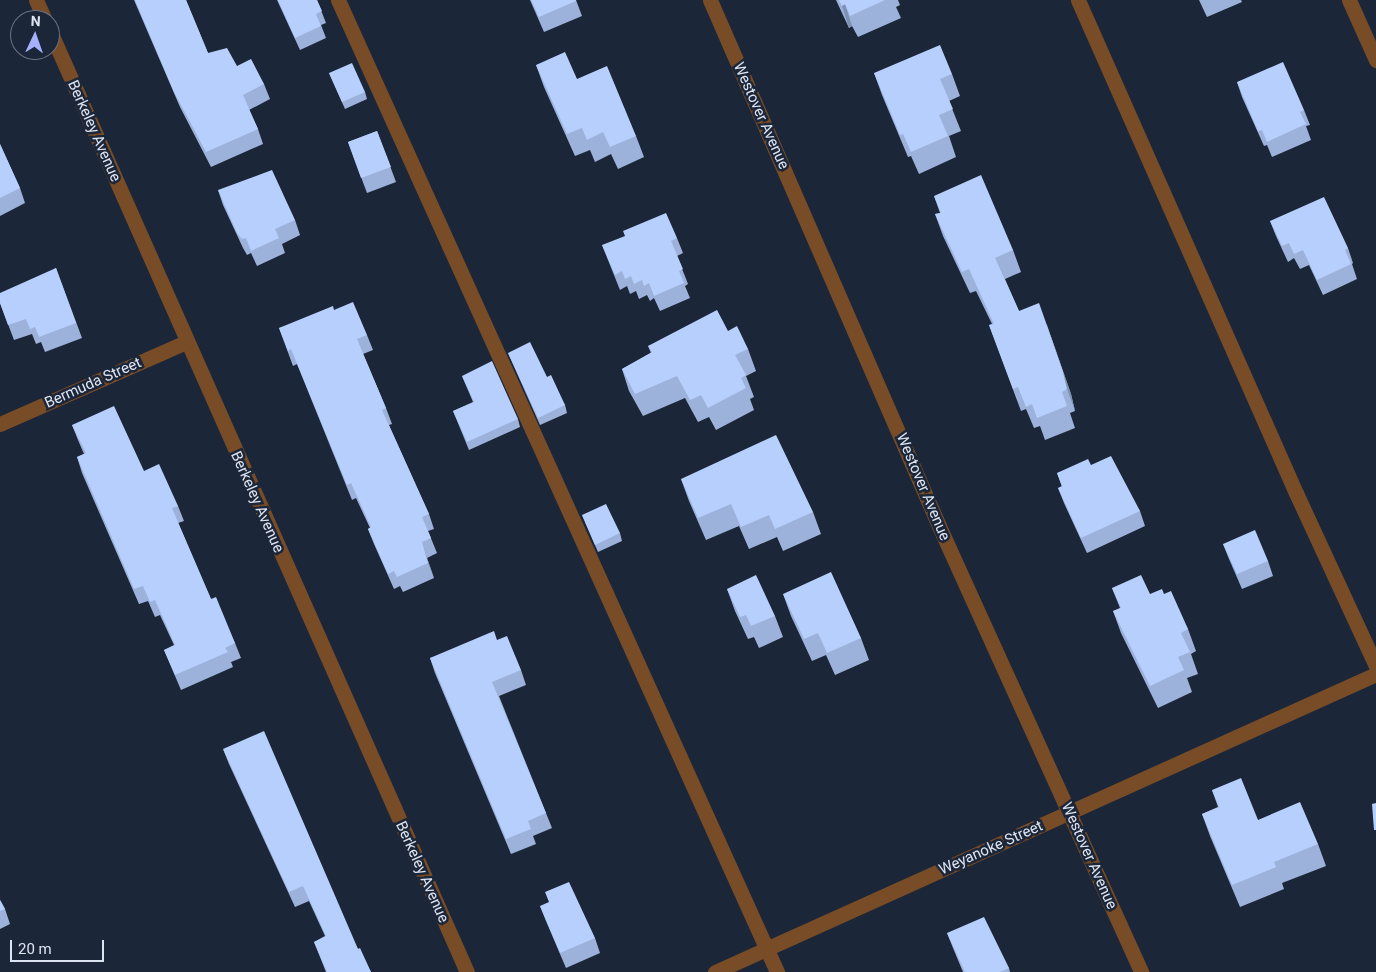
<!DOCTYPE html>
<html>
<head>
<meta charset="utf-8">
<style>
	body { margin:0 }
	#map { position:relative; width:1376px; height:972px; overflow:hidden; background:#1c2639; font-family:Roboto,sans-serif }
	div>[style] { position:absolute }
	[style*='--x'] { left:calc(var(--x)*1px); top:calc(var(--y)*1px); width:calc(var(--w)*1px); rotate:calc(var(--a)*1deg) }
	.minor>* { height:15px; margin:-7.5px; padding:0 7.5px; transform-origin:7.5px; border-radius:7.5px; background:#784c26 }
	.wall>* { inset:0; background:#9db2da }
	.shaded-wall>* { inset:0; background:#7f91b1 }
	.building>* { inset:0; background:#b6cffd }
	span { translate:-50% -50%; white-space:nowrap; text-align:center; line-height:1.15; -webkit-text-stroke:5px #1c2639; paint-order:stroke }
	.street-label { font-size:15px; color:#dee5f2 }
	.north { position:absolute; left:10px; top:10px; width:50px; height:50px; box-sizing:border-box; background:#1c2639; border:1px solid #6a7283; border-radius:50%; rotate:3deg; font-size:14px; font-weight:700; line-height:20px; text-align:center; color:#dee5f2 }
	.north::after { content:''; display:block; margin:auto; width:18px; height:22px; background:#a7b0fc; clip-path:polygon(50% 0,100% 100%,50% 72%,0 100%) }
	.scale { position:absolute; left:10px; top:940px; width:94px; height:22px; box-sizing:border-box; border:2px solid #dee5f2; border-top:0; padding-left:6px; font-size:15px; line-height:18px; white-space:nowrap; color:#dee5f2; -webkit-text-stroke:4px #1c2639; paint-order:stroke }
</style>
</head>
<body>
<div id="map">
	<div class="minor">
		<i style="--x:36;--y:0;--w:22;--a:66"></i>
		<i style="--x:338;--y:0;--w:1067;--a:65.69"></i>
		<i style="--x:710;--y:0;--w:574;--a:66.47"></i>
		<i style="--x:939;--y:526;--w:490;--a:65.6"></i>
		<i style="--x:1078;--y:0;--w:539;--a:66.15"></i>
		<i style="--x:1296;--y:493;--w:191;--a:65.2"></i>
		<i style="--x:1349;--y:0;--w:66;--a:65.8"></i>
		<i style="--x:50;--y:31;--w:1029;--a:66.1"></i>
		<i style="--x:0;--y:424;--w:203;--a:-23.8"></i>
		<i style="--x:715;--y:972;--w:725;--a:-24.27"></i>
	</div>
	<div class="wall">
		<i style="clip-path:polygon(134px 0,186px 0,208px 53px,237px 66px,264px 84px,270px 99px,249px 110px,258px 129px,263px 144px,211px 167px,180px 107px)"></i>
		<i style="clip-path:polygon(277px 0,317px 0,326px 23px,321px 25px,326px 38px,300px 50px)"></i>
		<i style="clip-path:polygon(530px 0,576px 0,582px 16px,544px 32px)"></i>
		<i style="clip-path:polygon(836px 0,898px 0,900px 5px,896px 7px,901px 18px,858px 37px,852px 26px,849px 28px)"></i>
		<i style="clip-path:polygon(1199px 0,1241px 0,1242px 2px,1207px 17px)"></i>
		<i style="clip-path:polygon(536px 65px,577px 79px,636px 136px,644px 157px,618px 169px,611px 154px,595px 162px,590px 150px,575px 156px,544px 87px)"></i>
		<i style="clip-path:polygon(329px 73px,365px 92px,367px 99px,345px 109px)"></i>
		<i style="clip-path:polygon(874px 73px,952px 74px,960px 96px,949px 101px,961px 131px,949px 136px,956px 157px,919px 174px,911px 156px,908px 157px,882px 95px)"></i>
		<i style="clip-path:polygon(1237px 82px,1304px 110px,1310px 125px,1306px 126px,1311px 140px,1272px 157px,1267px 145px,1264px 146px,1242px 97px)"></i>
		<i style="clip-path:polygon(377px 131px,396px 182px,367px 193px,348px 142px)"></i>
		<i style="clip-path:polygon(0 144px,20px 188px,25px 203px,0 216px)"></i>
		<i style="clip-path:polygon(218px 190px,295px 220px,300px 235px,282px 244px,285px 253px,257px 266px,251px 253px,247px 255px,243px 248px,223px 205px)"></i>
		<i style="clip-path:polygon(934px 196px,1013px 250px,1021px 272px,1005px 279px,1019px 311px,1047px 325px,1071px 394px,1075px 411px,1070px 413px,1075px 428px,1045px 440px,1040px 426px,1034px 428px,1026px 409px,1021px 411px,989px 325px,992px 324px,976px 291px,970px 293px,943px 236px,935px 214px,940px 213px)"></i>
		<i style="clip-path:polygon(1270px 221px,1348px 248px,1353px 263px,1352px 264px,1357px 279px,1323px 295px,1309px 265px,1300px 269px,1294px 258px,1288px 262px,1276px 236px)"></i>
		<i style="clip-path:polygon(677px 238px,683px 253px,677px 256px,688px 284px,685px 286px,690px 298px,660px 311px,654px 298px,650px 301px,647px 295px,639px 299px,636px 291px,630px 294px,627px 286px,620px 290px,602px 245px)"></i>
		<i style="clip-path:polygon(56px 268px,82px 338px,45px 352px,41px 342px,36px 344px,32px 334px,14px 340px,0 303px)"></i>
		<i style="clip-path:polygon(334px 310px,367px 335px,373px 350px,363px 354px,386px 408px,392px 424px,389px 425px,429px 514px,434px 529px,428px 531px,437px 553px,427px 558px,434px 578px,403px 592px,400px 586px,394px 589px,374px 544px,368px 529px,370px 528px,356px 498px,352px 500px,297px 364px,293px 366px,279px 328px)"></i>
		<i style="clip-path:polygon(728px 331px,748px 349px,756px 371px,746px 376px,754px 397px,750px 399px,754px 410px,716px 430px,709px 417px,698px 422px,685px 398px,643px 416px,629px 391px,622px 369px,651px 353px,648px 346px)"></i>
		<i style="clip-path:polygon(508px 353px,547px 377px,565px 405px,567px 413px,540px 425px)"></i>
		<i style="clip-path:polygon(462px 376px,518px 419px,520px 427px,469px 450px,453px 411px,473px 402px)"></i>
		<i style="clip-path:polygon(72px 425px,144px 471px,178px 506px,184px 521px,178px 523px,211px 599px,235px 643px,241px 658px,231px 662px,233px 667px,181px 690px,164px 650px,174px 645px,160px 615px,155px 617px,148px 601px,139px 604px,82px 473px,77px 457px,84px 454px,78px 440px)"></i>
		<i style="clip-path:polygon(1091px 465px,1140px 511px,1145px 526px,1087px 553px,1064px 503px,1058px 488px,1062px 487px,1057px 473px)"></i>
		<i style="clip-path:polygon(681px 479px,813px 512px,821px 534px,783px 551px,777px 537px,749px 549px,739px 526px,706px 540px,689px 501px)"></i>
		<i style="clip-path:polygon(582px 515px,620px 533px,622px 541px,598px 552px)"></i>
		<i style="clip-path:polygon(1223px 544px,1268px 561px,1273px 576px,1242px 589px,1229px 559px)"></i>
		<i style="clip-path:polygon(1112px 588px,1150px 594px,1164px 594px,1188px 629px,1196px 651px,1191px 654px,1198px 674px,1187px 678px,1192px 692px,1158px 708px,1121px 633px,1113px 611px,1120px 608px)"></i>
		<i style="clip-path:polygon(727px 589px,775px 616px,783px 637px,759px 648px,754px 637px,748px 639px,735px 611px)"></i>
		<i style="clip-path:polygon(783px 594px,861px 638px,869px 660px,835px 675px,826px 655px,812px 661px,791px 616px)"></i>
		<i style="clip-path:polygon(497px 640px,521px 670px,526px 685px,499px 696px,552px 828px,533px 836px,536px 844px,511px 854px,435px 673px,430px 658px)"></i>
		<i style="clip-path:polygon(223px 749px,358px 949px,371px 972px,326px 972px,314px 942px,325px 936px,309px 901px,295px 907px,229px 764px)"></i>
		<i style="clip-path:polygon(1212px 790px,1258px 820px,1318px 844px,1326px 866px,1282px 883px,1284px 889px,1240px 907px,1210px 836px,1202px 814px,1218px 807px)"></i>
		<i style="clip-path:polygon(0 900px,5px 909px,10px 924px,0 929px)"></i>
		<i style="clip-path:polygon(540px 906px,595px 938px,600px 953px,566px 968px,546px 921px)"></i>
		<i style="clip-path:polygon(947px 933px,1009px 968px,1010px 972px,963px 972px,953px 948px)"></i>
	</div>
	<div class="shaded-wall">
		<i style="clip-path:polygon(845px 4px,852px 26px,849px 28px,842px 6px)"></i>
		<i style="clip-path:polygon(1039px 303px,1071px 394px,1075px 411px,1067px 389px)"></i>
		<i style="clip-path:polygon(422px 542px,427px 558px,434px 578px,428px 563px)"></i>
	</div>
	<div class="building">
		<i style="clip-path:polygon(135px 0,186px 0,208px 53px,227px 48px,237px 66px,251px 59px,264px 84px,243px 95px,258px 129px,206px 152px,174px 92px)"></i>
		<i style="clip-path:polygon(278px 0,317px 0,322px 11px,316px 14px,321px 26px,295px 38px)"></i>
		<i style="clip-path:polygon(531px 0,576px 0,576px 1px,539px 17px)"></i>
		<i style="clip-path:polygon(839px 0,885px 0,850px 16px,845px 4px,842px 6px)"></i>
		<i style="clip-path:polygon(940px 45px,952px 74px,940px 79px,953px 109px,939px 115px,948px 136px,911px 152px,903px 134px,900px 135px,874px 73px)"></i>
		<i style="clip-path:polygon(565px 52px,577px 79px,607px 66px,636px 136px,610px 147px,603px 132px,587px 140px,582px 128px,567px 134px,536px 65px)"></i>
		<i style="clip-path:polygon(1283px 62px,1304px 110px,1300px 112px,1306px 124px,1267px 142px,1262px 130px,1258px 131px,1237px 82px)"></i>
		<i style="clip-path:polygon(352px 63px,365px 92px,342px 102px,329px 73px)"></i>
		<i style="clip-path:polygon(377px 131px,391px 167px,361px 178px,348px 142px)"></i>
		<i style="clip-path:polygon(0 144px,20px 188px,0 198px)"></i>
		<i style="clip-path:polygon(272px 170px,295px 220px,275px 229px,279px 238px,251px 251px,246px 238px,242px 239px,237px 233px,218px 190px)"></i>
		<i style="clip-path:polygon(981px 175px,1013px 250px,995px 258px,1019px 311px,1039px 303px,1063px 372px,1067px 389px,1062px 392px,1067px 406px,1037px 418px,1032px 404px,1026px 407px,1018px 387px,1013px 389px,989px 325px,994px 324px,969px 269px,962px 272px,935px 214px,941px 213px,934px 196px)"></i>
		<i style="clip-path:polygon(1324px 197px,1348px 248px,1345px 250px,1351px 264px,1317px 280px,1303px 250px,1294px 254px,1289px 243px,1282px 246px,1270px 221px)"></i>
		<i style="clip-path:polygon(666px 213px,677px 238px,671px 241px,683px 269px,679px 271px,684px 283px,654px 296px,649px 283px,644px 286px,642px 280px,634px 284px,631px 276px,625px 279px,622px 271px,615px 275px,602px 245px,625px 236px,623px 231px)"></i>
		<i style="clip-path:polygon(56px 268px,76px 323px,39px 337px,35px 327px,30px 329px,26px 319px,8px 325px,0 303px,0 293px)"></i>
		<i style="clip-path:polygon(353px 302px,367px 335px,357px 339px,386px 408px,382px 410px,429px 514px,422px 517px,431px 538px,422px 542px,428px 563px,397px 577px,394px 571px,388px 574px,368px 529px,371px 527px,351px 483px,347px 485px,291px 349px,288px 351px,279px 328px,333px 306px,334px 310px)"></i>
		<i style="clip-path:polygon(717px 310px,728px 331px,737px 326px,748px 349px,735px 355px,746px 375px,741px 378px,746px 388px,708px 408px,701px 395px,690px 400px,677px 376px,635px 394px,622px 369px,652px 352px,648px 346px)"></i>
		<i style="clip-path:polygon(530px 342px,547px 377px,551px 375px,565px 405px,538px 418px,508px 353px)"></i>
		<i style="clip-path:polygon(492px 361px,518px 419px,467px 442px,453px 411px,474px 402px,462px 376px)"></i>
		<i style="clip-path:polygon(114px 406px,144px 471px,159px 464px,178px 506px,172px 508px,211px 599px,216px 597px,235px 643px,225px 648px,228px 652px,175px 675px,164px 650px,175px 645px,155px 600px,150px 602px,143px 586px,134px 589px,77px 457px,86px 453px,72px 425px)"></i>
		<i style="clip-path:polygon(776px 435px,813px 512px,775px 529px,769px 515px,741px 527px,731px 504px,698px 518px,681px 479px)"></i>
		<i style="clip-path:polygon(1111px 456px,1140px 511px,1081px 538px,1058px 488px,1062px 486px,1057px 473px,1088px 459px,1091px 465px)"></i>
		<i style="clip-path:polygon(606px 504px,620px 533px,595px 545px,582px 515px)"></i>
		<i style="clip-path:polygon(1255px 530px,1268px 561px,1237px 574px,1223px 544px)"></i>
		<i style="clip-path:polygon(831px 572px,861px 638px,827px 653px,818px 633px,804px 639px,783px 594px)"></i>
		<i style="clip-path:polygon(756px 575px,775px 616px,751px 626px,746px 615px,740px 617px,727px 589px)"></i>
		<i style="clip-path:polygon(1141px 575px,1150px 594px,1162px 589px,1164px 594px,1171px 591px,1188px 629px,1181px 633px,1190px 652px,1178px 657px,1184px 670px,1150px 686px,1113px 611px,1121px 608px,1112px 588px)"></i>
		<i style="clip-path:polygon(494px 631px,497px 640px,507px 636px,521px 670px,492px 682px,546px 813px,528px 821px,531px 829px,506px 839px,430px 658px)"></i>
		<i style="clip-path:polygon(264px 731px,358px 949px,360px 948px,371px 972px,327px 972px,314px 942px,326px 936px,303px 886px,289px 892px,223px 749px)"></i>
		<i style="clip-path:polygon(1241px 778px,1258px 820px,1300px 802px,1318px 844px,1274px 862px,1276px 867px,1232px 885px,1202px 814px,1219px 807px,1212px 790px)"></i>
		<i style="clip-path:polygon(1376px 803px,1376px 830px,1374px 830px,1372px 804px)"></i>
		<i style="clip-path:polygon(569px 882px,595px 938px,560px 953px,540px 906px,549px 902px,545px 892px)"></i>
		<i style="clip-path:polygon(0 900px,5px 909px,0 911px)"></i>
		<i style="clip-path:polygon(984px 917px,1009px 968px,1000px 972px,965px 972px,947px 933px)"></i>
	</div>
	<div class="street-label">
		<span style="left:761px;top:116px;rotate:66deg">Westover Avenue</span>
		<span style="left:94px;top:131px;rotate:66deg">Berkeley Avenue</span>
		<span style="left:93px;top:383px;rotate:-24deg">Bermuda Street</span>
		<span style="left:923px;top:487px;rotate:67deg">Westover Avenue</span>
		<span style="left:257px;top:502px;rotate:66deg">Berkeley Avenue</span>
		<span style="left:991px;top:848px;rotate:-24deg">Weyanoke Street</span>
		<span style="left:1089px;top:856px;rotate:66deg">Westover Avenue</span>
		<span style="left:422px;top:872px;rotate:66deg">Berkeley Avenue</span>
	</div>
	<div class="north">N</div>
	<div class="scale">20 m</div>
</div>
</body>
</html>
